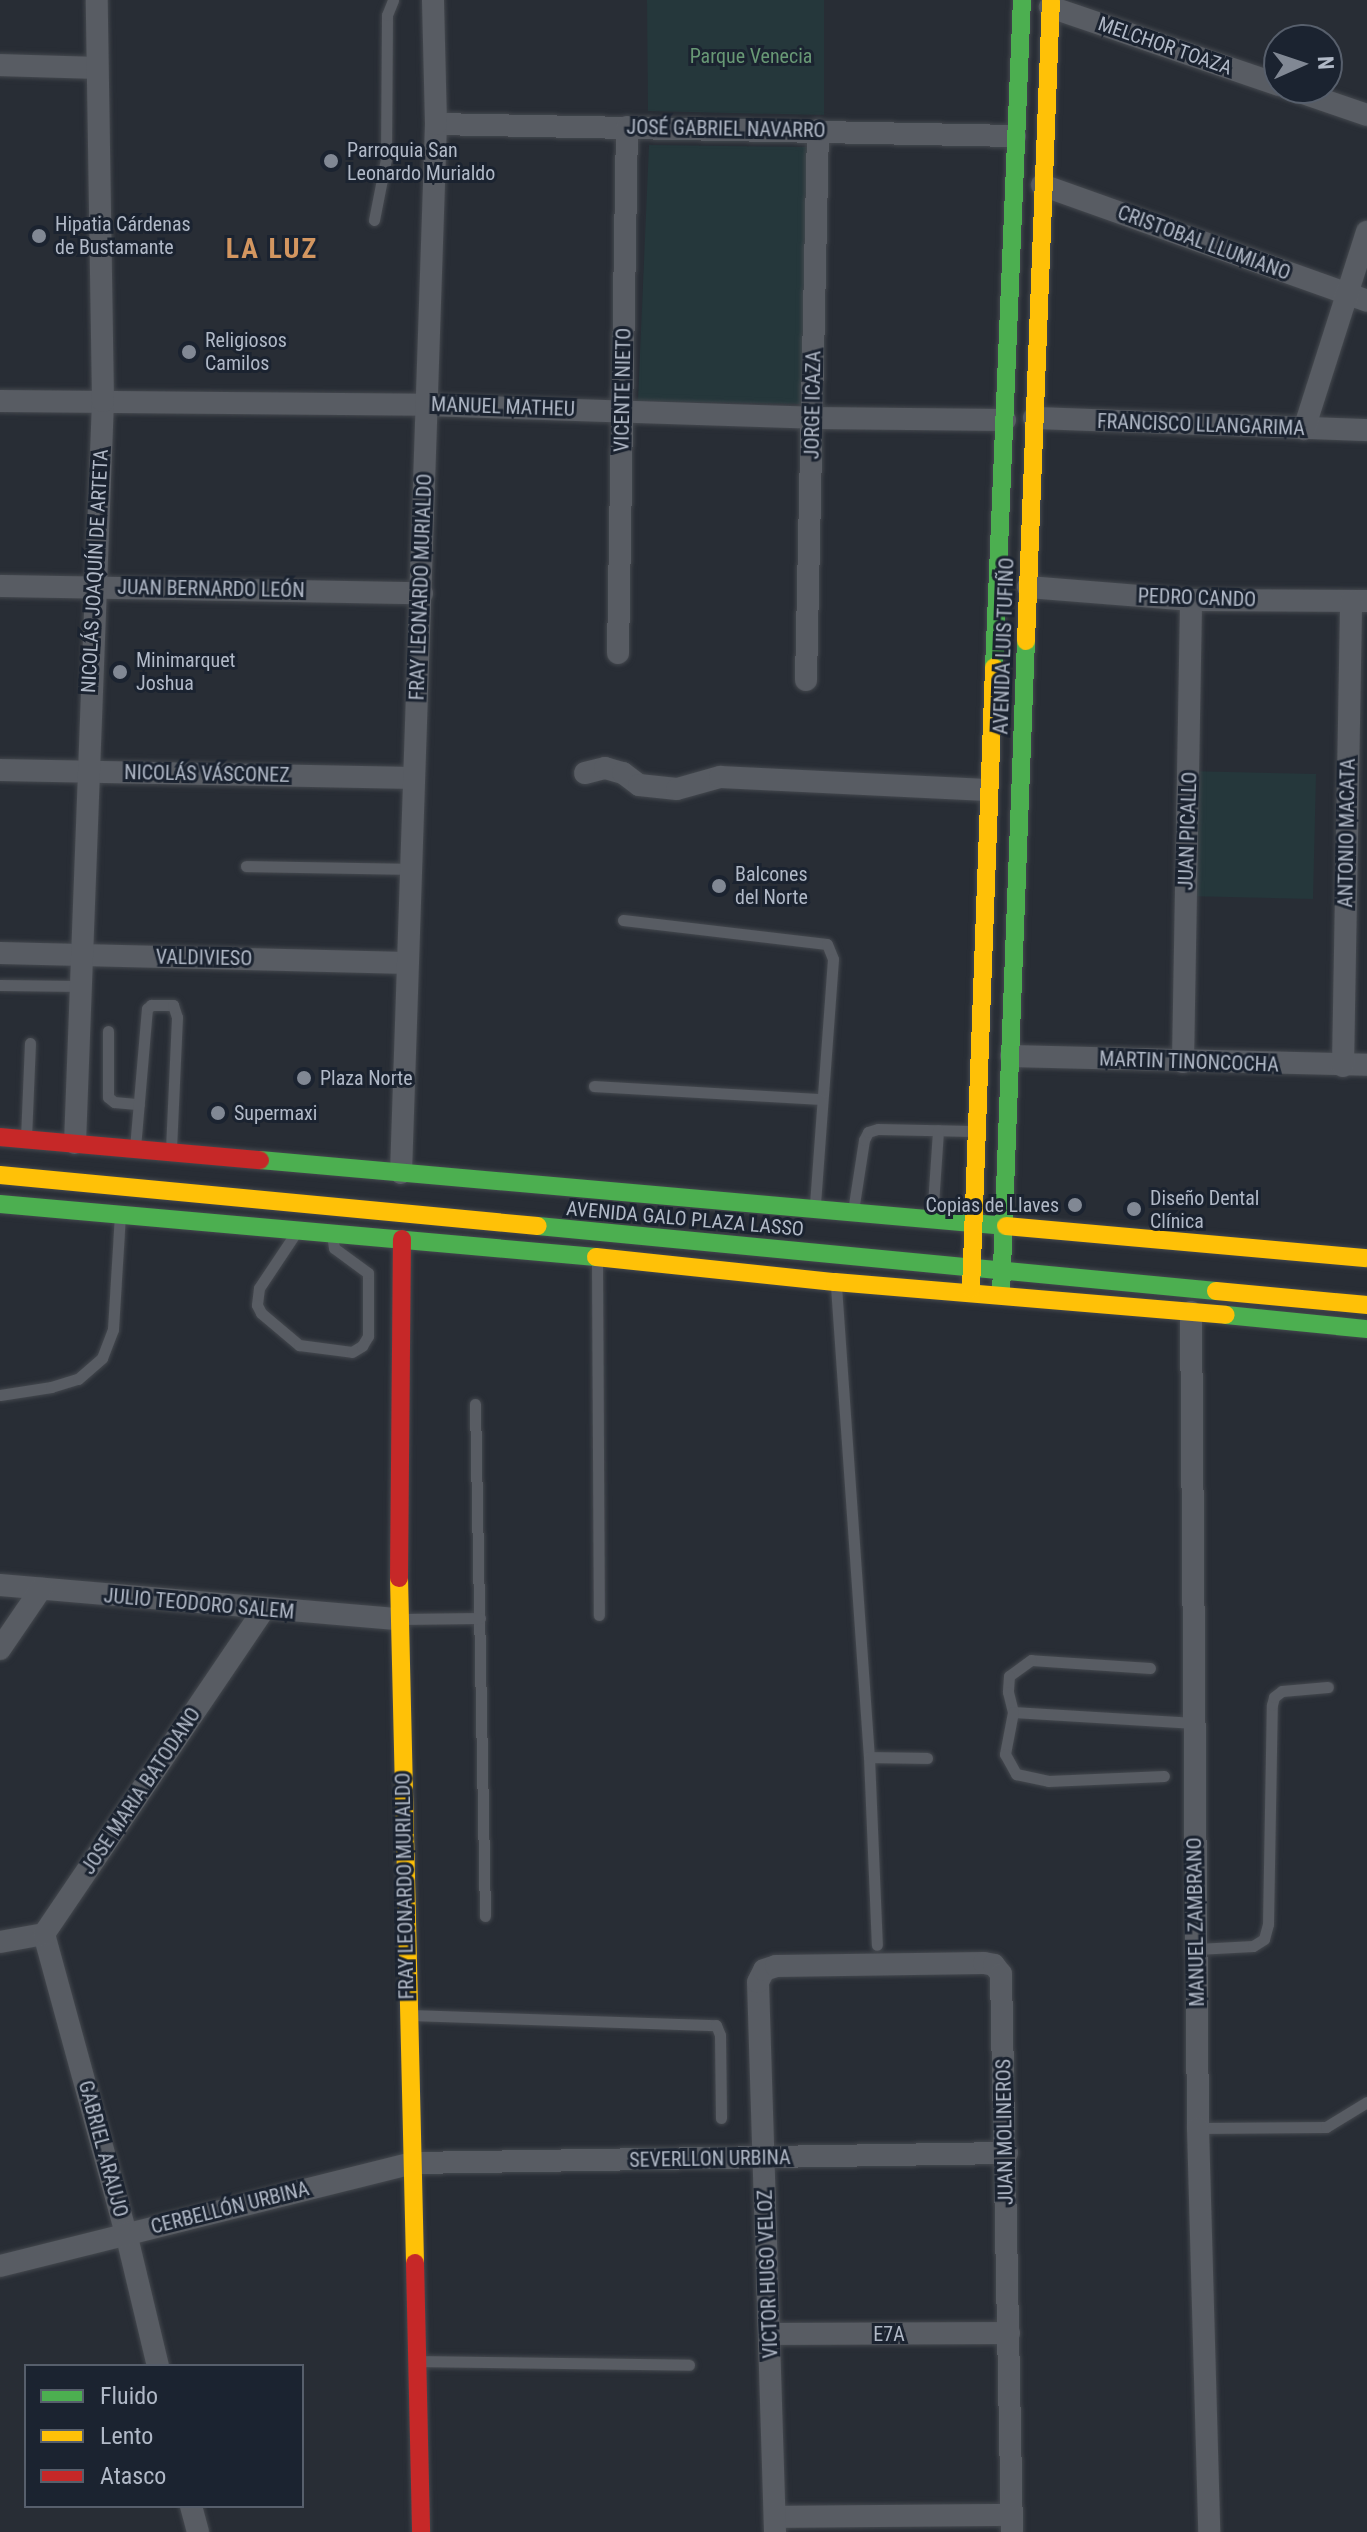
<!DOCTYPE html>
<html>
<head>
<meta charset="utf-8">
<style>
	body { margin:0 }
	#map { position:relative; width:1367px; height:2532px; overflow:hidden; background:#282d35; font-family:"Roboto Condensed",sans-serif }
	div>[style] { position:absolute }
	[style*='--x'] { left:calc(var(--x)*1px); top:calc(var(--y)*1px); width:calc(var(--w)*1px); rotate:calc(var(--a)*1deg) }
	.green>* { inset:0; background:#25373b }
	.roads { filter:drop-shadow(0 0 2px #44484e) drop-shadow(0 0 2px #44484e) }
	.lane>* { height:11px; margin:-5.5px; padding:0 5.5px; transform-origin:5.5px; border-radius:5.5px; background:#585c63 }
	.street>* { height:22px; margin:-11px; padding:0 11px; transform-origin:11px; border-radius:11px; background:#585c63 }
	.fast>* { height:18px; margin:-9px; padding:0 9px; transform-origin:9px; border-radius:9px; background:#4caf50 }
	.slow>* { height:18px; margin:-9px; padding:0 9px; transform-origin:9px; border-radius:9px; background:#ffc107 }
	.jam>* { height:18px; margin:-9px; padding:0 9px; transform-origin:9px; border-radius:9px; background:#c62828 }
	.dots>* { width:22px; height:22px; translate:-50% -50%; box-sizing:border-box; border:4px solid #1b2330; border-radius:50% }
	span { translate:-50% -50%; white-space:nowrap; text-align:center; line-height:1.15; -webkit-text-stroke:6px #1b2330; paint-order:stroke }
	.street-label { font-size:20px; color:#b1b9c7 }
	.park-label { font-size:20px; color:#689875 }
	.poi-label { font-size:20px; color:#b1b9c7 }
	.left { translate:0 -50%; text-align:left }
	.right { translate:-100% -50%; text-align:right }
	.district-label { font-size:28px; color:#d39660; font-weight:700; letter-spacing:2px }
	.legend { position:absolute; left:24px; top:2364px; width:280px; height:144px; box-sizing:border-box; background:#1b2330; border:2px solid #575f6c; margin:0; padding:10px 14px; list-style:none; font-size:24px; color:#b1b9c7 }
	.legend li { display:flex; align-items:center; gap:16px; height:40px }
	.legend b { width:40px; border:2px solid #575f6c }
	.north { position:absolute; left:1263px; top:24px; width:80px; height:80px; box-sizing:border-box; background:#1b2330; border:2px solid #575f6c; border-radius:50%; rotate:87deg; font-size:22px; font-weight:700; line-height:32px; text-align:center; color:#b1b9c7 }
	.north::after { content:''; display:block; margin:auto; width:28px; height:36px; background:#818894; clip-path:polygon(50% 0,100% 100%,50% 72%,0 100%) }
</style>
</head>
<body>
<div id="map">
	<div class="green">
		<i style="clip-path:polygon(647px 0,824px 0,824px 115px,648px 111px)"></i>
		<i style="clip-path:polygon(649px 145px,811px 147px,803px 404px,638px 401px)"></i>
		<i style="clip-path:polygon(1186px 771px,1316px 774px,1313px 899px,1184px 896px)"></i>
	</div>
	<div class="roads">
		<div class="lane">
			<i style="--x:374;--y:220;--w:62;--a:-78.9"></i>
			<i style="--x:386;--y:159;--w:144;--a:-89.6"></i>
			<i style="--x:387;--y:15;--w:16;--a:-68"></i>
			<i style="--x:246;--y:866;--w:165;--a:1"></i>
			<i style="--x:623;--y:920;--w:205;--a:6.7"></i>
			<i style="--x:827;--y:944;--w:16;--a:68"></i>
			<i style="--x:833;--y:959;--w:249;--a:94.2"></i>
			<i style="--x:0;--y:985;--w:81;--a:0.7"></i>
			<i style="--x:108;--y:1031;--w:66;--a:90"></i>
			<i style="--x:108;--y:1097;--w:8;--a:40"></i>
			<i style="--x:114;--y:1102;--w:25;--a:5"></i>
			<i style="--x:594;--y:1086;--w:227;--a:3.3"></i>
			<i style="--x:26;--y:1138;--w:95;--a:-87.6"></i>
			<i style="--x:135;--y:1148;--w:140;--a:-85.1"></i>
			<i style="--x:147;--y:1009;--w:6;--a:-45"></i>
			<i style="--x:151;--y:1005;--w:22;--a:0"></i>
			<i style="--x:173;--y:1005;--w:13;--a:72"></i>
			<i style="--x:177;--y:1017;--w:134;--a:92.6"></i>
			<i style="--x:853;--y:1211;--w:72;--a:-81.2"></i>
			<i style="--x:864;--y:1140;--w:9;--a:-63"></i>
			<i style="--x:868;--y:1132;--w:10;--a:-17"></i>
			<i style="--x:878;--y:1129;--w:95;--a:1.2"></i>
			<i style="--x:932;--y:1219;--w:89;--a:-86.1"></i>
			<i style="--x:295;--y:1234;--w:65;--a:123.7"></i>
			<i style="--x:259;--y:1288;--w:17;--a:97"></i>
			<i style="--x:257;--y:1305;--w:9;--a:63"></i>
			<i style="--x:261;--y:1313;--w:50;--a:40.1"></i>
			<i style="--x:299;--y:1345;--w:53;--a:7.5"></i>
			<i style="--x:352;--y:1352;--w:12;--a:-31"></i>
			<i style="--x:362;--y:1346;--w:12;--a:-59"></i>
			<i style="--x:368;--y:1336;--w:63;--a:-90"></i>
			<i style="--x:368;--y:1273;--w:42;--a:-143.7"></i>
			<i style="--x:334;--y:1248;--w:14;--a:-98"></i>
			<i style="--x:597;--y:1262;--w:353;--a:89.7"></i>
			<i style="--x:836;--y:1286;--w:472;--a:86"></i>
			<i style="--x:869;--y:1757;--w:188;--a:87.6"></i>
			<i style="--x:0;--y:1395;--w:52;--a:-8.9"></i>
			<i style="--x:51;--y:1387;--w:28;--a:-17"></i>
			<i style="--x:78;--y:1379;--w:32;--a:-41"></i>
			<i style="--x:102;--y:1358;--w:31;--a:-69"></i>
			<i style="--x:113;--y:1329;--w:114;--a:-86.5"></i>
			<i style="--x:475;--y:1404;--w:512;--a:88.88"></i>
			<i style="--x:400;--y:1619;--w:80;--a:-0.7"></i>
			<i style="--x:1150;--y:1668;--w:119;--a:-176.2"></i>
			<i style="--x:1031;--y:1660;--w:27;--a:144"></i>
			<i style="--x:1009;--y:1676;--w:16;--a:94"></i>
			<i style="--x:1008;--y:1692;--w:21;--a:76"></i>
			<i style="--x:1013;--y:1712;--w:182;--a:3.5"></i>
			<i style="--x:1013;--y:1712;--w:43;--a:100.8"></i>
			<i style="--x:1005;--y:1754;--w:23;--a:61"></i>
			<i style="--x:1016;--y:1774;--w:33;--a:12"></i>
			<i style="--x:1048;--y:1781;--w:116;--a:-2.5"></i>
			<i style="--x:869;--y:1757;--w:58;--a:1"></i>
			<i style="--x:1197;--y:1949;--w:56;--a:-3.1"></i>
			<i style="--x:1253;--y:1946;--w:13;--a:-32"></i>
			<i style="--x:1264;--y:1939;--w:16;--a:-75"></i>
			<i style="--x:1268;--y:1924;--w:219;--a:-89"></i>
			<i style="--x:1272;--y:1705;--w:8;--a:-76"></i>
			<i style="--x:1274;--y:1697;--w:10;--a:-37"></i>
			<i style="--x:1282;--y:1691;--w:46;--a:-5"></i>
			<i style="--x:410;--y:2015;--w:306;--a:1.9"></i>
			<i style="--x:716;--y:2025;--w:11;--a:68"></i>
			<i style="--x:720;--y:2035;--w:83;--a:89.3"></i>
			<i style="--x:1198;--y:2128;--w:128;--a:-0.4"></i>
			<i style="--x:1326;--y:2127;--w:48;--a:-31.4"></i>
			<i style="--x:418;--y:2361;--w:271;--a:0.8"></i>
		</div>
		<div class="street">
			<i style="--x:1050;--y:7;--w:242;--a:18.8"></i>
			<i style="--x:0;--y:65;--w:96;--a:1.8"></i>
			<i style="--x:1288;--y:88;--w:83;--a:18.9"></i>
			<i style="--x:436;--y:124;--w:579;--a:1.19"></i>
			<i style="--x:1042;--y:185;--w:345;--a:19.6"></i>
			<i style="--x:0;--y:401;--w:426;--a:0.5"></i>
			<i style="--x:426;--y:405;--w:387;--a:1.9"></i>
			<i style="--x:813;--y:418;--w:192;--a:0.6"></i>
			<i style="--x:1034;--y:418;--w:333;--a:2.1"></i>
			<i style="--x:1304;--y:429;--w:207;--a:-72.3"></i>
			<i style="--x:0;--y:586;--w:422;--a:1"></i>
			<i style="--x:1028;--y:587;--w:164;--a:4.6"></i>
			<i style="--x:1191;--y:600;--w:176;--a:0.3"></i>
			<i style="--x:618;--y:653;--w:526;--a:-89.02"></i>
			<i style="--x:806;--y:680;--w:550;--a:-88.75"></i>
			<i style="--x:0;--y:770;--w:414;--a:1.1"></i>
			<i style="--x:585;--y:773;--w:21;--a:-14"></i>
			<i style="--x:605;--y:768;--w:19;--a:16"></i>
			<i style="--x:623;--y:773;--w:20;--a:37"></i>
			<i style="--x:639;--y:785;--w:38;--a:6"></i>
			<i style="--x:677;--y:789;--w:45;--a:-15.6"></i>
			<i style="--x:720;--y:777;--w:267;--a:2.8"></i>
			<i style="--x:0;--y:953;--w:408;--a:1.4"></i>
			<i style="--x:1011;--y:1056;--w:356;--a:1.4"></i>
			<i style="--x:1183;--y:1062;--w:462;--a:-89"></i>
			<i style="--x:1343;--y:1066;--w:465;--a:-89"></i>
			<i style="--x:75;--y:1143;--w:743;--a:-87.84"></i>
			<i style="--x:103;--y:401;--w:401;--a:-90.9"></i>
			<i style="--x:401;--y:1173;--w:1050;--a:-88.09"></i>
			<i style="--x:436;--y:124;--w:124;--a:-91.4"></i>
			<i style="--x:1191;--y:1312;--w:816;--a:89.51"></i>
			<i style="--x:1198;--y:2128;--w:404;--a:88.4"></i>
			<i style="--x:0;--y:1585;--w:400;--a:4.9"></i>
			<i style="--x:0;--y:1649;--w:73;--a:-55.7"></i>
			<i style="--x:44;--y:1934;--w:310;--a:74.7"></i>
			<i style="--x:126;--y:2233;--w:137;--a:76.5"></i>
			<i style="--x:0;--y:1942;--w:45;--a:-10.3"></i>
			<i style="--x:44;--y:1934;--w:391;--a:-55.9"></i>
			<i style="--x:0;--y:2266;--w:427;--a:-14"></i>
			<i style="--x:414;--y:2163;--w:593;--a:-0.97"></i>
			<i style="--x:769;--y:2334;--w:240;--a:-0.2"></i>
			<i style="--x:191;--y:2506;--w:27;--a:75"></i>
			<i style="--x:775;--y:2517;--w:237;--a:-0.5"></i>
			<i style="--x:775;--y:2532;--w:550;--a:-91.77"></i>
			<i style="--x:758;--y:1982;--w:13;--a:-63"></i>
			<i style="--x:764;--y:1970;--w:13;--a:-18"></i>
			<i style="--x:776;--y:1966;--w:208;--a:-0.8"></i>
			<i style="--x:984;--y:1963;--w:10;--a:11"></i>
			<i style="--x:994;--y:1965;--w:11;--a:52"></i>
			<i style="--x:1001;--y:1974;--w:558;--a:88.87"></i>
		</div>
		<div class="fast">
			<i style="--x:994;--y:667;--w:668;--a:-87.6"></i>
			<i style="--x:260;--y:1160;--w:749;--a:5.06"></i>
			<i style="--x:0;--y:1204;--w:598;--a:5.08"></i>
			<i style="--x:538;--y:1226;--w:681;--a:5.48"></i>
			<i style="--x:1001;--y:1294;--w:653;--a:-87.81"></i>
			<i style="--x:1226;--y:1315;--w:142;--a:5.7"></i>
		</div>
		<div class="slow">
			<i style="--x:1026;--y:641;--w:641;--a:-87.77"></i>
			<i style="--x:0;--y:1175;--w:540;--a:5.42"></i>
			<i style="--x:1006;--y:1226;--w:362;--a:5.1"></i>
			<i style="--x:596;--y:1257;--w:240;--a:6"></i>
			<i style="--x:835;--y:1282;--w:392;--a:4.8"></i>
			<i style="--x:971;--y:1289;--w:622;--a:-87.88"></i>
			<i style="--x:1216;--y:1291;--w:152;--a:5.3"></i>
			<i style="--x:399;--y:1578;--w:685;--a:88.66"></i>
		</div>
		<div class="jam">
			<i style="--x:0;--y:1137;--w:261;--a:5.1"></i>
			<i style="--x:399;--y:1578;--w:339;--a:-89.5"></i>
			<i style="--x:415;--y:2263;--w:269;--a:88.7"></i>
		</div>
	</div>
	<div class="dots">
		<i style="left:331px;top:161px;background:#818894"></i>
		<i style="left:39px;top:236px;background:#818894"></i>
		<i style="left:189px;top:352px;background:#818894"></i>
		<i style="left:120px;top:672px;background:#818894"></i>
		<i style="left:719px;top:886px;background:#818894"></i>
		<i style="left:304px;top:1078px;background:#818894"></i>
		<i style="left:218px;top:1113px;background:#818894"></i>
		<i style="left:1075px;top:1205px;background:#818894"></i>
		<i style="left:1134px;top:1209px;background:#818894"></i>
	</div>
	<div class="street-label">
		<span style="left:1165px;top:46px;rotate:19deg">MELCHOR TOAZA</span>
		<span style="left:726px;top:129px;rotate:1deg">JOSÉ GABRIEL NAVARRO</span>
		<span style="left:1204px;top:243px;rotate:20deg">CRISTOBAL LLUMIANO</span>
		<span style="left:623px;top:390px;rotate:-89deg">VICENTE NIETO</span>
		<span style="left:813px;top:405px;rotate:-89deg">JORGE ICAZA</span>
		<span style="left:503px;top:407px;rotate:2deg">MANUEL MATHEU</span>
		<span style="left:1201px;top:425px;rotate:2deg">FRANCISCO LLANGARIMA</span>
		<span style="left:95px;top:571px;rotate:-87deg">NICOLÁS JOAQUÍN DE ARTETA</span>
		<span style="left:421px;top:587px;rotate:-88deg">FRAY LEONARDO MURIALDO</span>
		<span style="left:211px;top:589px;rotate:1deg">JUAN BERNARDO LEÓN</span>
		<span style="left:1197px;top:598px;rotate:2deg">PEDRO CANDO</span>
		<span style="left:1004px;top:646px;rotate:-88deg">AVENIDA LUIS TUFIÑO</span>
		<span style="left:207px;top:774px;rotate:1deg">NICOLÁS VÁSCONEZ</span>
		<span style="left:1188px;top:831px;rotate:-88deg">JUAN PICALLO</span>
		<span style="left:1347px;top:833px;rotate:-89deg">ANTONIO MACATA</span>
		<span style="left:204px;top:958px;rotate:1deg">VALDIVIESO</span>
		<span style="left:1189px;top:1062px;rotate:2deg">MARTIN TINONCOCHA</span>
		<span style="left:685px;top:1219px;rotate:5deg">AVENIDA GALO PLAZA LASSO</span>
		<span style="left:199px;top:1604px;rotate:5deg">JULIO TEODORO SALEM</span>
		<span style="left:141px;top:1791px;rotate:-56deg">JOSE MARIA BATODANO</span>
		<span style="left:405px;top:1886px;rotate:-91deg">FRAY LEONARDO MURIALDO</span>
		<span style="left:1196px;top:1922px;rotate:-91deg">MANUEL ZAMBRANO</span>
		<span style="left:1005px;top:2132px;rotate:-91deg">JUAN MOLINEROS</span>
		<span style="left:103px;top:2149px;rotate:75deg">GABRIEL ARAUJO</span>
		<span style="left:710px;top:2159px;rotate:-1deg">SEVERLLON URBINA</span>
		<span style="left:230px;top:2208px;rotate:-14deg">CERBELLÓN URBINA</span>
		<span style="left:768px;top:2274px;rotate:-92deg">VICTOR HUGO VELOZ</span>
		<span style="left:889px;top:2334px">E7A</span>
	</div>
	<div class="park-label">
		<span style="left:751px;top:56px">Parque Venecia</span>
	</div>
	<div class="poi-label">
		<span class="left" style="left:347px;top:162px">Parroquia San<br>Leonardo Murialdo</span>
		<span class="left" style="left:55px;top:236px">Hipatia Cárdenas<br>de Bustamante</span>
		<span class="left" style="left:205px;top:352px">Religiosos<br>Camilos</span>
		<span class="left" style="left:136px;top:672px">Minimarquet<br>Joshua</span>
		<span class="left" style="left:735px;top:886px">Balcones<br>del Norte</span>
		<span class="left" style="left:320px;top:1078px">Plaza Norte</span>
		<span class="left" style="left:234px;top:1113px">Supermaxi</span>
		<span class="left" style="left:1150px;top:1210px">Diseño Dental<br>Clínica</span>
		<span class="right" style="left:1059px;top:1205px">Copias de Llaves</span>
	</div>
	<div class="district-label">
		<span style="left:272px;top:249px">LA LUZ</span>
	</div>
	<ul class="legend">
	<li><b style="height:10px;background:#4caf50"></b>Fluido</li>
	<li><b style="height:10px;background:#ffc107"></b>Lento</li>
	<li><b style="height:10px;background:#c62828"></b>Atasco</li>
	</ul>
	<div class="north">N</div>
</div>
</body>
</html>
